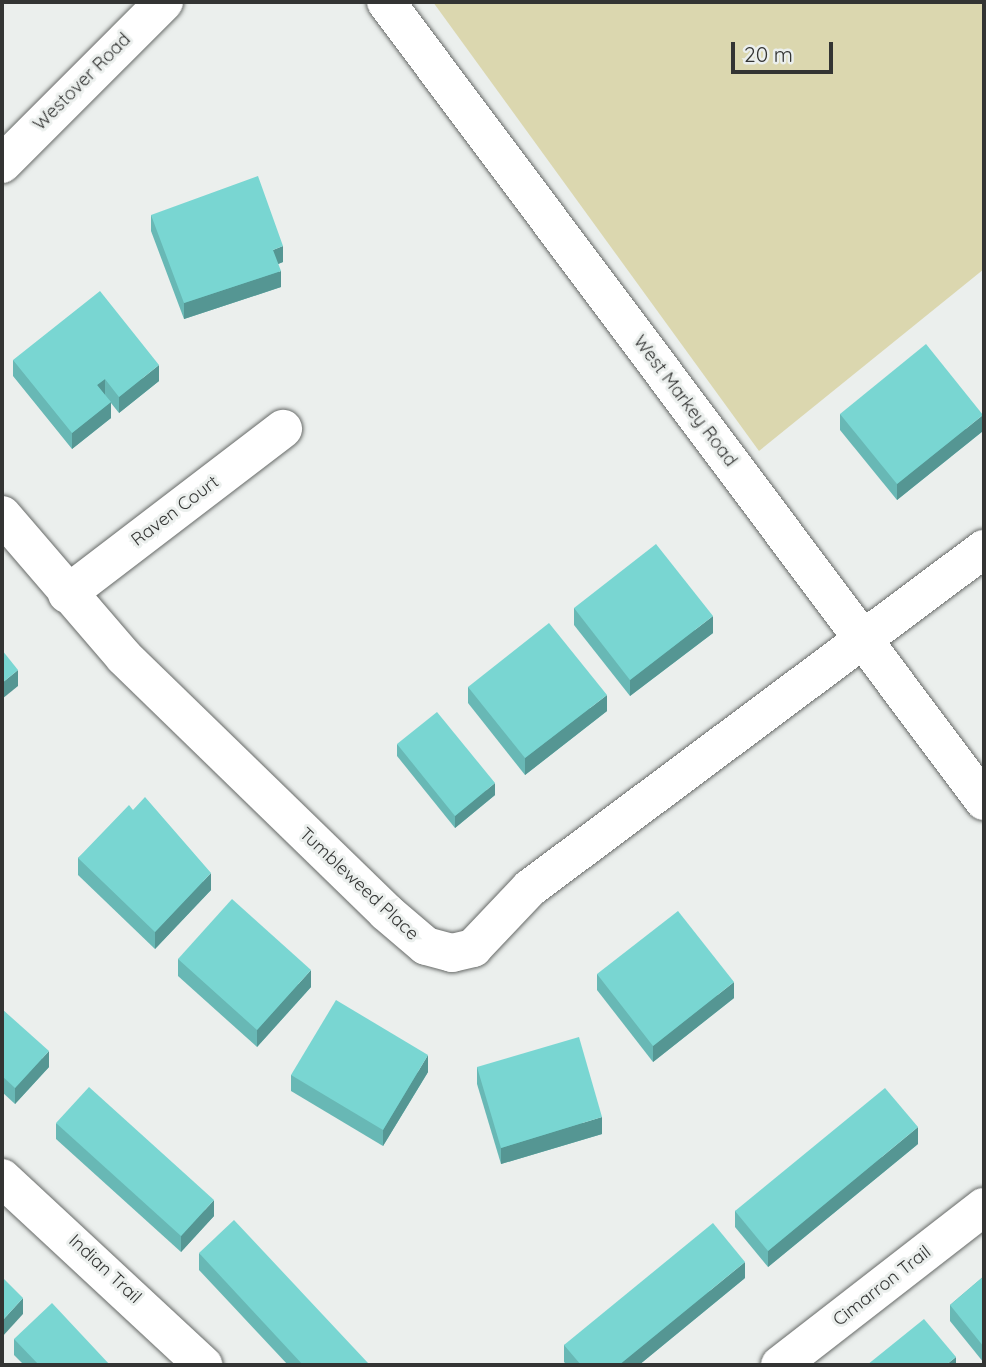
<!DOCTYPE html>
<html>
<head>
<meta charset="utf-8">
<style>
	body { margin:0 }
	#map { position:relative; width:986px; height:1367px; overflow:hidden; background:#ebefed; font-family:Quicksand,sans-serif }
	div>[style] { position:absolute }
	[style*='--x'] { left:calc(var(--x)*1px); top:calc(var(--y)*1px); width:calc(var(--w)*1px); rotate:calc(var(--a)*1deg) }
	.green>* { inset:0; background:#dbd7af }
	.roads { filter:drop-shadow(0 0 2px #676a68) drop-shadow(0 0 2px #676a68) }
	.minor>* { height:38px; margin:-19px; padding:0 19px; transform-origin:19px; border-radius:19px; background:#fff }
	.wall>* { inset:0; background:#68b8b5 }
	.shaded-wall>* { inset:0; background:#559693 }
	.building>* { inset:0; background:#79d6d2 }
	span { translate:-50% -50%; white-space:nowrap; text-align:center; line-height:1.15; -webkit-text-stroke:6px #ebefed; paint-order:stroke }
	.street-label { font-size:18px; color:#333433 }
	.frame { position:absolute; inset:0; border:4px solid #333433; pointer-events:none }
	.scale { position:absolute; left:731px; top:42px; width:102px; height:32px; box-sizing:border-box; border:4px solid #333433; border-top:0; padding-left:9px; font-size:21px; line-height:24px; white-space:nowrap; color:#333433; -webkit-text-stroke:5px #ebefed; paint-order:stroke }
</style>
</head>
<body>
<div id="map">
	<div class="green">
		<i style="clip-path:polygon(433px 2px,984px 2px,984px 269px,759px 451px)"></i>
	</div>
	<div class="roads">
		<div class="minor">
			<i style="--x:386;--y:2;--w:998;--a:53.19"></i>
			<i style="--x:2;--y:164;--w:229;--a:-45"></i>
			<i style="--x:2;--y:515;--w:187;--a:49.3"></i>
			<i style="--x:124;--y:657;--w:366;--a:44.2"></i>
			<i style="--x:386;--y:912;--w:52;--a:40.4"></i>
			<i style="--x:426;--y:946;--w:27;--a:15"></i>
			<i style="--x:452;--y:953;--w:22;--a:-13"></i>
			<i style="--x:473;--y:948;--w:83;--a:-46.5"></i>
			<i style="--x:530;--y:888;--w:567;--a:-36.75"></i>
			<i style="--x:67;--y:594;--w:272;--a:-37.4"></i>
			<i style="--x:2;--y:1178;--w:275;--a:42.9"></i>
			<i style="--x:780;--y:1365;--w:258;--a:-37.8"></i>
		</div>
	</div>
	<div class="wall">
		<i style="clip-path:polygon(151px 215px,283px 262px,278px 264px,281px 287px,184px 319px,151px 231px)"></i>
		<i style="clip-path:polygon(13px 360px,159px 381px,119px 413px,111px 403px,111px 418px,72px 449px,13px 376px)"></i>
		<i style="clip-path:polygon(840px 414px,983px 431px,897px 500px,840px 430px)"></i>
		<i style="clip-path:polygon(574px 608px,713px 633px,630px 696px,574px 625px)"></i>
		<i style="clip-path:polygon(468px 687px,607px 711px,525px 775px,468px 703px)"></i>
		<i style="clip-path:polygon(397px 744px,495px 795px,455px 828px,397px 756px)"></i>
		<i style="clip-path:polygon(133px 810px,211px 890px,155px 949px,78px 875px,78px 858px)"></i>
		<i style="clip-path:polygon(178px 959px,311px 987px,257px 1047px,178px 976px)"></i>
		<i style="clip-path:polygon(597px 974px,734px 998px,653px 1062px,597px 990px)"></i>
		<i style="clip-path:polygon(2px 1009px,49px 1067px,15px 1104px,2px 1092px)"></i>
		<i style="clip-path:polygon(477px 1067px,602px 1134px,501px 1164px,477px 1084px)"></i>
		<i style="clip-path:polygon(428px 1072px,383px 1146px,291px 1091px,291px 1075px)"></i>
		<i style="clip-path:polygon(56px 1123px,214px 1216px,181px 1252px,56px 1139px)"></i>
		<i style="clip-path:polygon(918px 1144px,768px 1267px,735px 1227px,735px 1211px)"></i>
		<i style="clip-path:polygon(199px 1253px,368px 1365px,288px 1365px,199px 1270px)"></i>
		<i style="clip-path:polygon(984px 1276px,984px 1363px,950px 1321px,950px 1305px)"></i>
		<i style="clip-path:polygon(745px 1278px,639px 1365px,567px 1365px,564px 1362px,564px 1345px)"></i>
		<i style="clip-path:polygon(14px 1339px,110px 1365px,24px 1365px,14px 1355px)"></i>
	</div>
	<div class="shaded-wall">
		<i style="clip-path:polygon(283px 246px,283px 262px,273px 266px,273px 250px)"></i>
		<i style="clip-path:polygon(281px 271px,281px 287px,184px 319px,184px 303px)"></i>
		<i style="clip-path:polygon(159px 365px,159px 381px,119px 413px,119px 397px)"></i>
		<i style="clip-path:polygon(105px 379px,105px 396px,97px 385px)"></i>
		<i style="clip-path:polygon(111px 402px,111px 418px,72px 449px,72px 433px)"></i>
		<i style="clip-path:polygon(983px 415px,983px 431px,897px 500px,897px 484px)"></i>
		<i style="clip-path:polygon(713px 616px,713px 633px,630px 696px,630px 680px)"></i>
		<i style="clip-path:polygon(18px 670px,18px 686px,2px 699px,2px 683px)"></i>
		<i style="clip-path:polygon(607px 695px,607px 711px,525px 775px,525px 758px)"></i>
		<i style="clip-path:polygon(495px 783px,495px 795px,455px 828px,455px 816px)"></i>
		<i style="clip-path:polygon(211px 873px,211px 890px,155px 949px,155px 932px)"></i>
		<i style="clip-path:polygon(311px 970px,311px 987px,257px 1047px,257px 1030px)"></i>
		<i style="clip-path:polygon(734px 982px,734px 998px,653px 1062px,653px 1046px)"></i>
		<i style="clip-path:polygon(49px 1051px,49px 1067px,15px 1104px,15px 1088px)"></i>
		<i style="clip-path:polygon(428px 1055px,428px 1072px,383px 1146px,383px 1130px)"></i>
		<i style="clip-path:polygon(602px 1117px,602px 1134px,501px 1164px,501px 1148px)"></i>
		<i style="clip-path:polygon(918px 1127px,918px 1144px,768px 1267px,768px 1251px)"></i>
		<i style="clip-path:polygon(214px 1200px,214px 1216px,181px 1252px,181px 1236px)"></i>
		<i style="clip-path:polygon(745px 1262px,745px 1278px,639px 1365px,619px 1365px)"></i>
		<i style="clip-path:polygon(23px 1298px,23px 1314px,2px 1337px,2px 1321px)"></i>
		<i style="clip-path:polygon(956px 1357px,956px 1365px,946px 1365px)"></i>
	</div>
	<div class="building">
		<i style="clip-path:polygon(258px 176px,283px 246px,273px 250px,281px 271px,184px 303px,151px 215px)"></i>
		<i style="clip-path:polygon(100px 291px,159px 365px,119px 397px,105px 379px,97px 385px,111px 402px,72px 433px,13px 360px)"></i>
		<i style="clip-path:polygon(926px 344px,983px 415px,897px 484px,840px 414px)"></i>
		<i style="clip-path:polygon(656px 544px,713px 616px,630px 680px,574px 608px)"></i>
		<i style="clip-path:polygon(549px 623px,607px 695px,525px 758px,468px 687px)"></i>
		<i style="clip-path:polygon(2px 650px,18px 670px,2px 683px)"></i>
		<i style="clip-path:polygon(437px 712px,495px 783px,455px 816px,397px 744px)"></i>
		<i style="clip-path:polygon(145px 797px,211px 873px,155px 932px,78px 858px,129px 805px,133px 810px)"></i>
		<i style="clip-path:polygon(232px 899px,311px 970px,257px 1030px,178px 959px)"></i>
		<i style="clip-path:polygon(678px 911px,734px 982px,653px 1046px,597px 974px)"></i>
		<i style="clip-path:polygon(336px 1000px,428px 1055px,383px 1130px,291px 1075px)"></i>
		<i style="clip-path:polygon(2px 1009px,49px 1051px,15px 1088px,2px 1076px)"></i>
		<i style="clip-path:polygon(579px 1037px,602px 1117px,501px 1148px,477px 1067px)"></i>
		<i style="clip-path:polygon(89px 1087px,214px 1200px,181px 1236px,56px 1123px)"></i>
		<i style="clip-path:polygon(885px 1088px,918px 1127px,768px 1251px,735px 1211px)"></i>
		<i style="clip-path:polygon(234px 1220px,368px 1363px,365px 1365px,303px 1365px,199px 1253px)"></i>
		<i style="clip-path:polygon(713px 1223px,745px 1262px,619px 1365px,581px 1365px,564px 1345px)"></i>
		<i style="clip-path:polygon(984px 1276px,984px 1347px,950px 1305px)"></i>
		<i style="clip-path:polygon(2px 1277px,23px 1298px,2px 1321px)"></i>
		<i style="clip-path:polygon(52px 1303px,110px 1365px,39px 1365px,14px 1339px)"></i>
		<i style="clip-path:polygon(924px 1319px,956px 1357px,946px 1365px,867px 1365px)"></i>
	</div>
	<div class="street-label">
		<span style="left:82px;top:82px;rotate:-45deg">Westover Road</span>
		<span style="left:685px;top:401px;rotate:53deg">West Markey Road</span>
		<span style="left:175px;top:511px;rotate:-37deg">Raven Court</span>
		<span style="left:359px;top:884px;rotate:43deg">Tumbleweed Place</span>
		<span style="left:105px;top:1269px;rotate:43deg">Indian Trail</span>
		<span style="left:882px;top:1286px;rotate:-38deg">Cimarron Trail</span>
	</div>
	<div class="frame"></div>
	<div class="scale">20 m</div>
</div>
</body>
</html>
